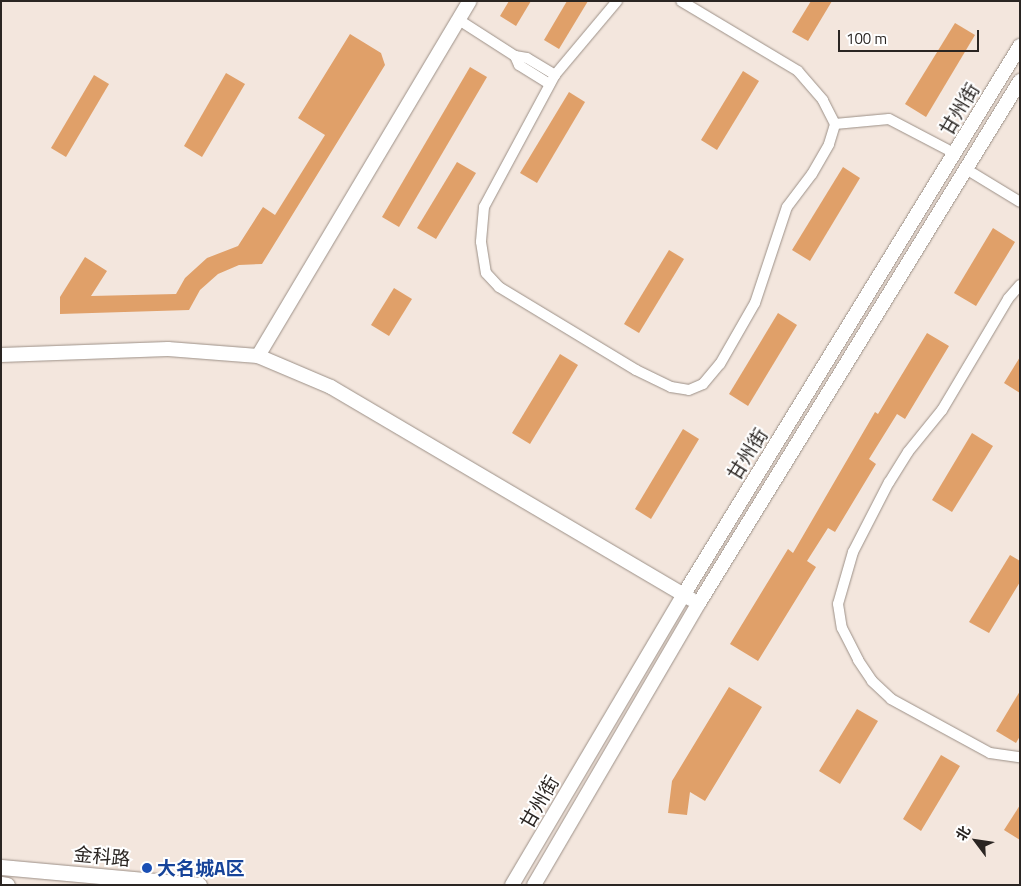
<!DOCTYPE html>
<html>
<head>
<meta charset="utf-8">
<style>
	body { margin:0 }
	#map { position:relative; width:1021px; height:886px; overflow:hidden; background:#f3e6dd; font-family:"Titillium Web","Noto Sans SC",sans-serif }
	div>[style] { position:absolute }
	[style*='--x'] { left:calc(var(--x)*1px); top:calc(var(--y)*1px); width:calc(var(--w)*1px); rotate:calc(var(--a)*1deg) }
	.building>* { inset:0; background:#e0a069 }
	.roads { filter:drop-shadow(0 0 1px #9c9087) drop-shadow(0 0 1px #9c9087) }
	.minor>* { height:10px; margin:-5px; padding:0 5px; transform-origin:5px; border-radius:5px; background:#fff }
	.tertiary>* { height:14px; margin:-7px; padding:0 7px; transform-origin:7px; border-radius:7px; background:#fff }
	.secondary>* { height:15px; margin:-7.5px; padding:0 7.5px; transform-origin:7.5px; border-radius:7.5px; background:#fff }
	.dots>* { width:14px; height:14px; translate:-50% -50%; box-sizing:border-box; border:2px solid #fff; border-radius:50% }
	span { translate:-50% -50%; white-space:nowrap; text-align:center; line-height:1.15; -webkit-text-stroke:4px #fff; paint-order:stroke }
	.street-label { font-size:19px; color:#2a2522 }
	.transit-label { font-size:19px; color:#164399; font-weight:700 }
	.left { translate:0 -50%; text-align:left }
	.frame { position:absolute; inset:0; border:2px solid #2a2522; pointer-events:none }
	.north { position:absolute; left:951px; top:816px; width:50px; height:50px; -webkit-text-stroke:4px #fff; paint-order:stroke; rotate:301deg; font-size:14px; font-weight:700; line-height:20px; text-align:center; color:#2a2522 }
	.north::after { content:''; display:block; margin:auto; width:18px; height:22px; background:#2a2522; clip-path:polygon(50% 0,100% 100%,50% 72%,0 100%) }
	.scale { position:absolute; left:838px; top:30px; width:141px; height:22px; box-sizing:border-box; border:2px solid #2a2522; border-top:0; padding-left:6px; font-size:15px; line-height:18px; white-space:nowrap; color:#2a2522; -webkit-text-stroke:4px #fff; paint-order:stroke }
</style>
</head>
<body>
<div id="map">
	<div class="building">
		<i style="clip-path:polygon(509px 1px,531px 1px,516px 26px,500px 16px)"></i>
		<i style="clip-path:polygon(567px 1px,588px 1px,559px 49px,544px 40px)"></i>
		<i style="clip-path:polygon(811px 1px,832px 1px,808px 41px,792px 32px)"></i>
		<i style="clip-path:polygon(955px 23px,975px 35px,926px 117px,905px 104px)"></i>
		<i style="clip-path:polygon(350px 34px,381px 53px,385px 65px,262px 264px,239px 265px,218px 274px,200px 290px,189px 310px,60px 314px,60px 297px,85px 257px,107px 271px,91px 296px,176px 294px,185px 278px,207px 258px,238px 246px,263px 207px,275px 215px,325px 135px,298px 118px)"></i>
		<i style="clip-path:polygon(470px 67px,487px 77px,399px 227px,382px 217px)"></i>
		<i style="clip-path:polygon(743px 71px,759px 81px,717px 150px,701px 140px)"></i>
		<i style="clip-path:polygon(226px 73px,245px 84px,202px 157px,184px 146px)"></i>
		<i style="clip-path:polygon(94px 75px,109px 84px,66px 157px,51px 148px)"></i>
		<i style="clip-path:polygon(569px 92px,585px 102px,537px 183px,520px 173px)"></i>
		<i style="clip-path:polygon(457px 162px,476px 173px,436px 239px,417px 228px)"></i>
		<i style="clip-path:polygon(843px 167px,860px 178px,810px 261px,792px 250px)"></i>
		<i style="clip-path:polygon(993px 228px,1015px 242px,976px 306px,954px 293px)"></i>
		<i style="clip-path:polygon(669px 250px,684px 259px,639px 333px,624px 324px)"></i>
		<i style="clip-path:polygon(394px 288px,412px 299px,389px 336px,371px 325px)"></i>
		<i style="clip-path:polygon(778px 313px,797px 325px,748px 406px,729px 394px)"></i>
		<i style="clip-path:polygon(927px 333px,949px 346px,905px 419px,897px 414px,869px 459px,876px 464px,835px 532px,828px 528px,807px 561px,816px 567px,758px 661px,730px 644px,788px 549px,793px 553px,875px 412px,878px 414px)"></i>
		<i style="clip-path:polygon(560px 354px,578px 365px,530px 444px,512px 433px)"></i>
		<i style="clip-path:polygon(1020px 357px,1020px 393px,1004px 383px)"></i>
		<i style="clip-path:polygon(683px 429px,699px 439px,651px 519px,635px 509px)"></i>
		<i style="clip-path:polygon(972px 433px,993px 446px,952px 512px,932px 500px)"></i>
		<i style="clip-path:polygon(1010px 555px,1020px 561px,1020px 582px,989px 633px,969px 622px)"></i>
		<i style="clip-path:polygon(729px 687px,762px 707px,705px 801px,690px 792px,687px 815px,668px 813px,672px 781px)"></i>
		<i style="clip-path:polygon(1020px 691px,1020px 736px,1016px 743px,996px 731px)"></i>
		<i style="clip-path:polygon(857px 709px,878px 721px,840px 784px,819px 771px)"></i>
		<i style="clip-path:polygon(941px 755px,960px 766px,921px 831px,903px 819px)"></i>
		<i style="clip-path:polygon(1020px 805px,1020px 840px,1004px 830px)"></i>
	</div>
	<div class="roads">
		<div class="minor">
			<i style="--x:617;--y:1;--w:97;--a:130"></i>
			<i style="--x:555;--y:75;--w:150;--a:118.3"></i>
			<i style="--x:484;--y:207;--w:35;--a:95"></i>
			<i style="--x:481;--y:242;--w:31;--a:81"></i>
			<i style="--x:486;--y:273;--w:19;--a:47"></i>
			<i style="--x:499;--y:287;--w:160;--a:31.2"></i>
			<i style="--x:636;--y:370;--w:39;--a:26"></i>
			<i style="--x:671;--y:387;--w:18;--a:9"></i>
			<i style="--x:689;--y:390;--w:15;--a:-23"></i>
			<i style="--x:703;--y:384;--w:26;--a:-50"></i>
			<i style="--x:720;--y:364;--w:70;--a:-60.2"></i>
			<i style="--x:755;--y:303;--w:101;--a:-71.6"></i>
			<i style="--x:787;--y:207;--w:41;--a:-52.9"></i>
			<i style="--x:812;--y:174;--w:34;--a:-60"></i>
			<i style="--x:829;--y:144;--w:21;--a:-73"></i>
			<i style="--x:835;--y:124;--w:27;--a:-117"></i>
			<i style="--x:823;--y:100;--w:38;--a:-131"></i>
			<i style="--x:798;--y:71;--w:136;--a:-149.1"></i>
			<i style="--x:459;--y:20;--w:67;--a:32.7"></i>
			<i style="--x:515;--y:56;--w:12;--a:9"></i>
			<i style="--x:527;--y:58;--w:33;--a:31"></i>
			<i style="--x:515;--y:56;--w:10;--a:66"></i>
			<i style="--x:519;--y:65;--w:36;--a:32"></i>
			<i style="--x:835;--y:124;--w:54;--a:-5.3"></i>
			<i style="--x:889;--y:119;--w:73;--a:27.6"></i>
			<i style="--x:966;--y:169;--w:63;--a:31.4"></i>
			<i style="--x:1020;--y:285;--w:18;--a:131"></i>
			<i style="--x:1008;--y:299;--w:129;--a:120.7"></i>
			<i style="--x:942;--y:410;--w:54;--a:129"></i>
			<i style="--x:908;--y:452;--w:36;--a:122"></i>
			<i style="--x:889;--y:482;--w:79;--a:117.2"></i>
			<i style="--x:853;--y:552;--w:54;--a:106.1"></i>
			<i style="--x:838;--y:604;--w:24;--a:81"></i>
			<i style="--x:842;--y:628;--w:36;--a:63"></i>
			<i style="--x:858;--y:660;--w:25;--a:56"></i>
			<i style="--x:872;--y:681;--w:26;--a:43"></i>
			<i style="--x:891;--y:699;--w:113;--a:28.6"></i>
			<i style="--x:990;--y:753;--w:30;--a:8"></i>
		</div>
		<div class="tertiary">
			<i style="--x:1;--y:355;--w:167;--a:-2.1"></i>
			<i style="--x:168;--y:349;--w:90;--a:4.4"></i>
			<i style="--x:258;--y:356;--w:79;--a:23"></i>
			<i style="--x:331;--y:387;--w:418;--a:30.5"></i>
			<i style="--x:258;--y:356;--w:413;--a:-59.2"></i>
			<i style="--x:512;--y:885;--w:338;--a:-59.4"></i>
			<i style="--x:684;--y:594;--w:643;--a:-58.49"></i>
			<i style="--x:534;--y:885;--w:327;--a:-59.7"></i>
			<i style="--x:699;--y:603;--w:613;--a:-58.41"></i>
		</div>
		<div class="secondary">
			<i style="--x:1;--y:867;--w:199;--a:5.2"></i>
			<i style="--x:1;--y:884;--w:6;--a:9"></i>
		</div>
	</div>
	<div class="dots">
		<i style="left:147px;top:868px;background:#1a4fb4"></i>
	</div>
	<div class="street-label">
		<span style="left:959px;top:109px;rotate:-59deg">甘州街</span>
		<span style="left:747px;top:454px;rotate:-58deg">甘州街</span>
		<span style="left:539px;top:802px;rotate:-60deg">甘州街</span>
		<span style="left:102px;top:856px;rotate:5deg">金科路</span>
	</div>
	<div class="transit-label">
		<span class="left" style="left:157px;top:868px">大名城A区</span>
	</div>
	<div class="frame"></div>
	<div class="north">北</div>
	<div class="scale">100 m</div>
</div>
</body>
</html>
